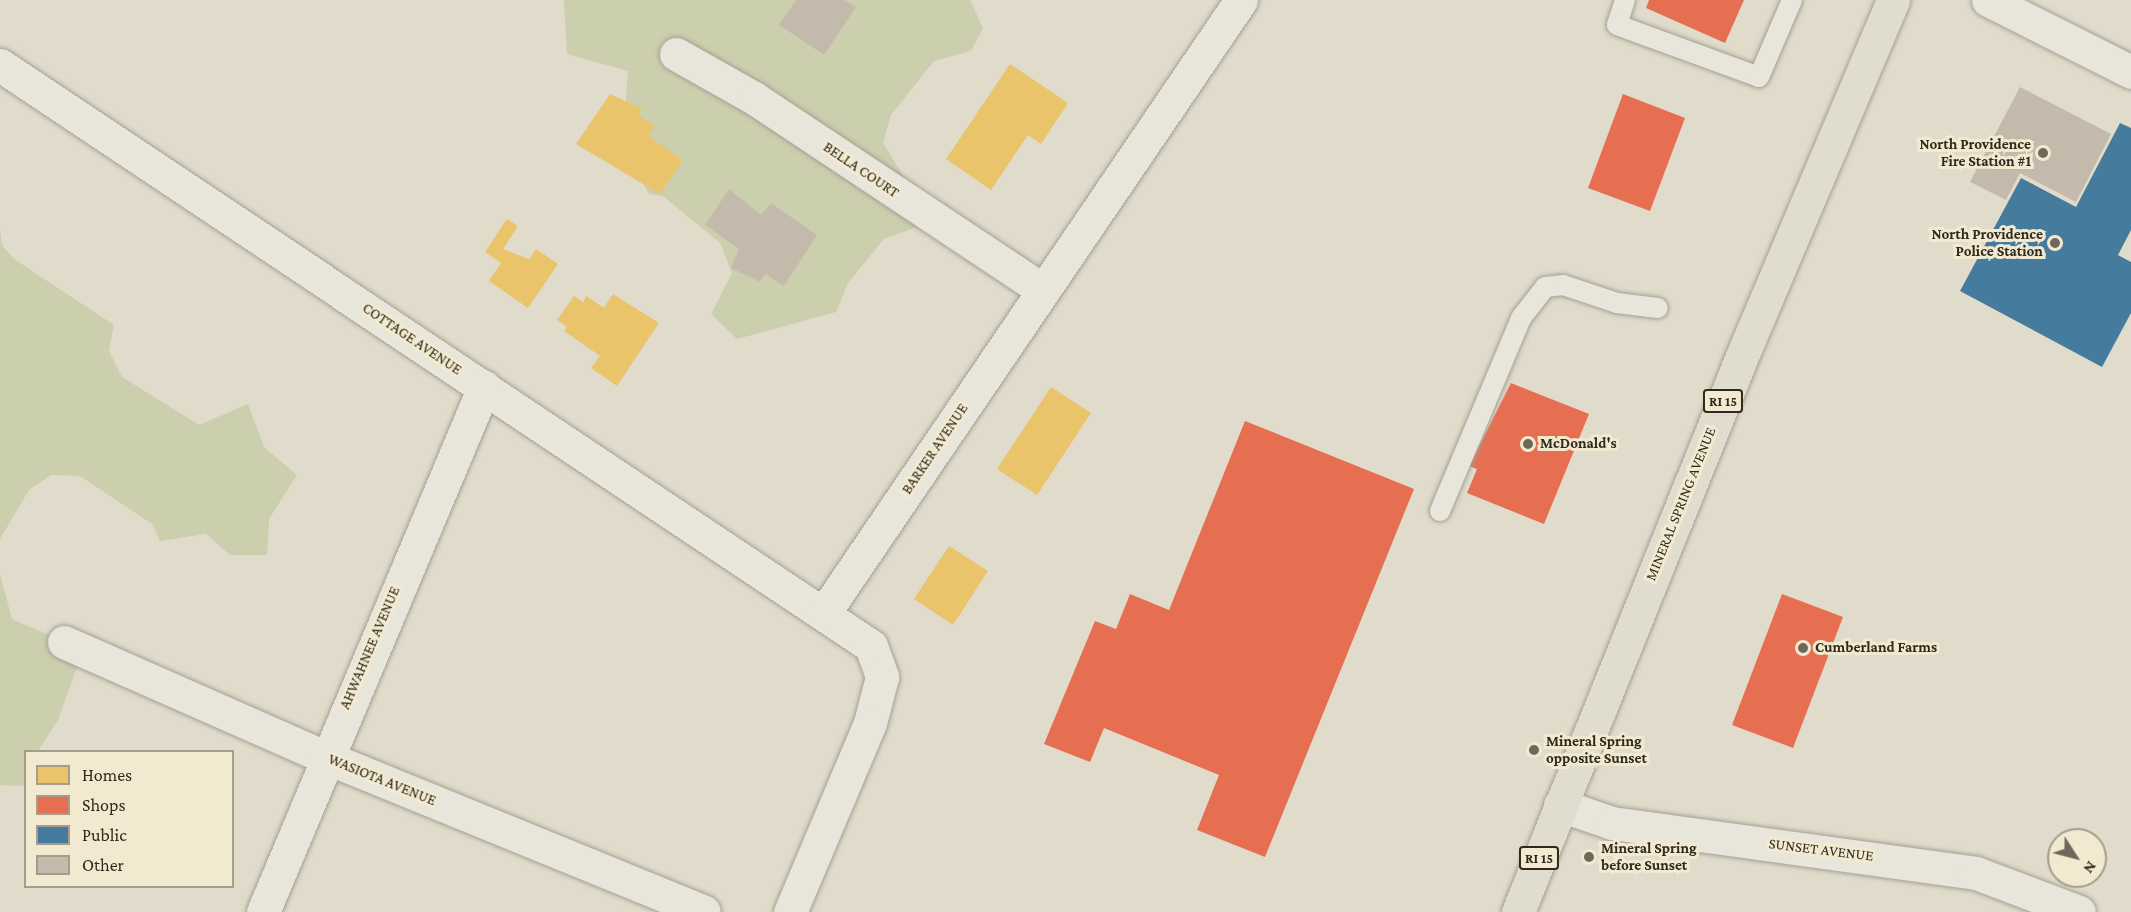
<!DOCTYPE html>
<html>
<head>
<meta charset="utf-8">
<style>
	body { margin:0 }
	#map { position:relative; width:2131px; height:912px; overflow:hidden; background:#e0dbcb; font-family:"Crimson Pro",serif }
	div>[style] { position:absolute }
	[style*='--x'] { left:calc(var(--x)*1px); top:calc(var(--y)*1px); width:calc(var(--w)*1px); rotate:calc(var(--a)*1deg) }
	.green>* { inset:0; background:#cccfae }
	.homes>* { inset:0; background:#e9c46a }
	.shops>* { inset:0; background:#e76f51 }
	.public>* { inset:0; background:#457b9d }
	.building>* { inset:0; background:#c3baac }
	.roads { filter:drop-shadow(0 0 2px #a5a094) drop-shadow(0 0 2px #a5a094) }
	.service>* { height:20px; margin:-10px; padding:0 10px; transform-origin:10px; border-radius:10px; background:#e8e5db }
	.minor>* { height:33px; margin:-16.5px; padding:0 16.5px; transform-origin:16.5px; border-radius:16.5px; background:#e8e5db }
	.primary>* { height:33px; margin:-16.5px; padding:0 16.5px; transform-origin:16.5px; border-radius:16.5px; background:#e0dcce }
	.dots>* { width:16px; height:16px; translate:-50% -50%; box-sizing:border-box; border:3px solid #f1ead0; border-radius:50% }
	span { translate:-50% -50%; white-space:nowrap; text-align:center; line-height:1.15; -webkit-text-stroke:6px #f1ead0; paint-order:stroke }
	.shield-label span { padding:2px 4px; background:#f1ead0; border:2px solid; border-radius:4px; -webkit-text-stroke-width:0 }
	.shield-label { font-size:14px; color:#32291e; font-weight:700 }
	.poi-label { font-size:15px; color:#32291e; font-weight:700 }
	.right { translate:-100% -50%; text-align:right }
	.left { translate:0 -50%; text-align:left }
	.street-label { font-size:15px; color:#32291e }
	.legend { position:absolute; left:24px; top:750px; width:210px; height:138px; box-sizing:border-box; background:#f1ead0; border:2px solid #a59d89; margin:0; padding:8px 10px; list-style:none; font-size:18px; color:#32291e }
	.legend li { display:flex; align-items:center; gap:12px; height:30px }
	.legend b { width:30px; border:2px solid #a59d89 }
	.north { position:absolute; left:2047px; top:828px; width:60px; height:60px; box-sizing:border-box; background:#f1ead0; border:2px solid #a59d89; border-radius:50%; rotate:126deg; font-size:16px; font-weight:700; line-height:24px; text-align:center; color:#32291e }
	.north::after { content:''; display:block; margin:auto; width:21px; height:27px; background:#6f675b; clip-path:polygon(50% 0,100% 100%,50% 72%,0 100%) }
</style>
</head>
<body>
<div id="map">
	<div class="green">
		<i style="clip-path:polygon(564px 0,970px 0,983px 28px,971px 51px,934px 61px,891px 115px,883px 142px,909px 186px,954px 230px,914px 228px,884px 239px,848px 283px,836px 312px,737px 339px,711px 314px,732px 273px,720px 243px,663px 196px,649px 194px,622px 148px,628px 71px,567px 54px)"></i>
		<i style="clip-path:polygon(0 229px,2px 245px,14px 259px,114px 325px,109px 351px,122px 377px,199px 425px,248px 404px,264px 447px,297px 475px,269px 519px,267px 555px,230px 555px,206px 534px,160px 541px,152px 524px,80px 476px,51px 475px,29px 490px,0 539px)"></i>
		<i style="clip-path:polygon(0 574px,12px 619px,78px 648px,81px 656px,58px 720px,38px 751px,26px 752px,25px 786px,0 785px)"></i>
	</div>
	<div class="homes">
		<i style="clip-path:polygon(1010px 64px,1068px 103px,1041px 144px,1028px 135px,991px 190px,946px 159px)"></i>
		<i style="clip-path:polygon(610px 94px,642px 109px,638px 115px,655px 126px,648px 136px,683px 160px,660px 194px,576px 144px)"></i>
		<i style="clip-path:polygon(507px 219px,518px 226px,503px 249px,529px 259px,536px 249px,558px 264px,528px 308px,489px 281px,501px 263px,485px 252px)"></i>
		<i style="clip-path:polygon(613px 294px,659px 323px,617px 386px,591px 368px,600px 356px,564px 331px,567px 327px,557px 320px,574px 296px,583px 302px,586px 296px,604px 308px)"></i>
		<i style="clip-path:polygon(1051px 387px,1091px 413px,1037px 495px,997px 469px)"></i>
		<i style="clip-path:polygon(949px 546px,988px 571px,953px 625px,914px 599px)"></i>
	</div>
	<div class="shops">
		<i style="clip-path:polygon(1649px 0,1744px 0,1725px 43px,1646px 8px)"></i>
		<i style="clip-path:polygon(1623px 94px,1685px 118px,1650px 211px,1588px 188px)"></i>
		<i style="clip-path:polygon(1511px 383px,1589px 414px,1544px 524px,1467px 493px,1477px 469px,1469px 466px)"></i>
		<i style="clip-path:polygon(1245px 421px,1414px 489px,1265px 857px,1197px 830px,1219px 775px,1104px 728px,1090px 762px,1044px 744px,1095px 621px,1116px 629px,1130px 594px,1169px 610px)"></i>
		<i style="clip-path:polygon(1782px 594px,1843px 617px,1793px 748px,1732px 725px)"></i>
	</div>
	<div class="public">
		<i style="clip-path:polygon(2120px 123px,2131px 128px,2131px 230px,2118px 255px,2131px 262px,2131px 313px,2102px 367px,1960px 291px,2021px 178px,2076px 207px)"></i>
	</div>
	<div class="building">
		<i style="clip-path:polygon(796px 0,844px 0,856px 7px,824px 55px,779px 25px)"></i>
		<i style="clip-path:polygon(2020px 87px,2111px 134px,2076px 202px,2020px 173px,2006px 200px,1970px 182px)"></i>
		<i style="clip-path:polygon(729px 189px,761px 215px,771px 203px,817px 235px,784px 286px,765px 274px,760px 282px,731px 268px,739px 249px,705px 225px)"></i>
	</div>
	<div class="roads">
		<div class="service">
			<i style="--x:1625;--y:0;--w:26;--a:108"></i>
			<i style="--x:1617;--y:25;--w:151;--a:20.1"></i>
			<i style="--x:1759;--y:77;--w:84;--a:-66.8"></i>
			<i style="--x:1440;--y:511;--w:209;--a:-67.2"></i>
			<i style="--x:1521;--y:318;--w:39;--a:-52"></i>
			<i style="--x:1545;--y:287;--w:18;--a:-6"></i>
			<i style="--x:1563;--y:285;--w:57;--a:18.4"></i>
			<i style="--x:1617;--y:303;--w:41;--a:7"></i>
		</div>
		<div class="minor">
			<i style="--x:1988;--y:0;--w:160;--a:26.7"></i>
			<i style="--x:676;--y:54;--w:90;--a:29.4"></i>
			<i style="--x:754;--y:98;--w:347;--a:33.6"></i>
			<i style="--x:0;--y:65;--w:1047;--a:33.71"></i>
			<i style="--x:871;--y:646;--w:33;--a:70"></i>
			<i style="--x:882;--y:677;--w:48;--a:104.6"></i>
			<i style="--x:870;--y:723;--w:205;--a:112.9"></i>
			<i style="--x:824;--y:613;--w:741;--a:-55.77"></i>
			<i style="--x:64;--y:642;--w:285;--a:23.8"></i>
			<i style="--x:325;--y:757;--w:409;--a:22.2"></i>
			<i style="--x:1560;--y:805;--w:55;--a:19.1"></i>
			<i style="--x:1612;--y:823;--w:367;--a:7.8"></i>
			<i style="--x:1976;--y:873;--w:110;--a:20.7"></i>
			<i style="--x:263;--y:912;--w:570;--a:-67.17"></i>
		</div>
		<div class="primary">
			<i style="--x:1518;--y:912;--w:607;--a:-68.04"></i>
			<i style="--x:1745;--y:349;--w:379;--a:-67"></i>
		</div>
	</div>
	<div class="dots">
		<i style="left:2043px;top:153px;background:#6f675b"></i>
		<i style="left:2055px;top:243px;background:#6f675b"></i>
		<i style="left:1528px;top:444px;background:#6f675b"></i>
		<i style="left:1803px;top:648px;background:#6f675b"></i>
		<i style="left:1534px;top:750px;background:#6f675b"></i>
		<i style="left:1589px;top:857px;background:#6f675b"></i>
	</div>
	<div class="shield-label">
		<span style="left:1723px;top:401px">RI 15</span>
		<span style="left:1539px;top:858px">RI 15</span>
	</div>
	<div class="poi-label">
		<span class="right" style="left:2031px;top:153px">North Providence<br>Fire Station #1</span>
		<span class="right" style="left:2043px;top:243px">North Providence<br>Police Station</span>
		<span class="left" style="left:1540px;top:444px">McDonald's</span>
		<span class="left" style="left:1815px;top:648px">Cumberland Farms</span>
		<span class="left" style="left:1546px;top:750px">Mineral Spring<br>opposite Sunset</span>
		<span class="left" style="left:1601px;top:857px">Mineral Spring<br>before Sunset</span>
	</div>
	<div class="street-label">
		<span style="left:861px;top:170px;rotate:34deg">BELLA COURT</span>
		<span style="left:412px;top:339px;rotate:34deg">COTTAGE AVENUE</span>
		<span style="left:935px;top:449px;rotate:-56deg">BARKER AVENUE</span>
		<span style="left:1681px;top:504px;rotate:-68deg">MINERAL SPRING AVENUE</span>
		<span style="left:370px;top:648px;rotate:-67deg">AHWAHNEE AVENUE</span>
		<span style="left:382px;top:780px;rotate:22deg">WASIOTA AVENUE</span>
		<span style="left:1821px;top:850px;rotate:7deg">SUNSET AVENUE</span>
	</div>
	<ul class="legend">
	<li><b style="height:16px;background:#e9c46a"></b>Homes</li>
	<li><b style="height:16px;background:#e76f51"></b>Shops</li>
	<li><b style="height:16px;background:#457b9d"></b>Public</li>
	<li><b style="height:16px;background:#c3baac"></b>Other</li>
	</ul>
	<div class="north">N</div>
</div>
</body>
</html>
